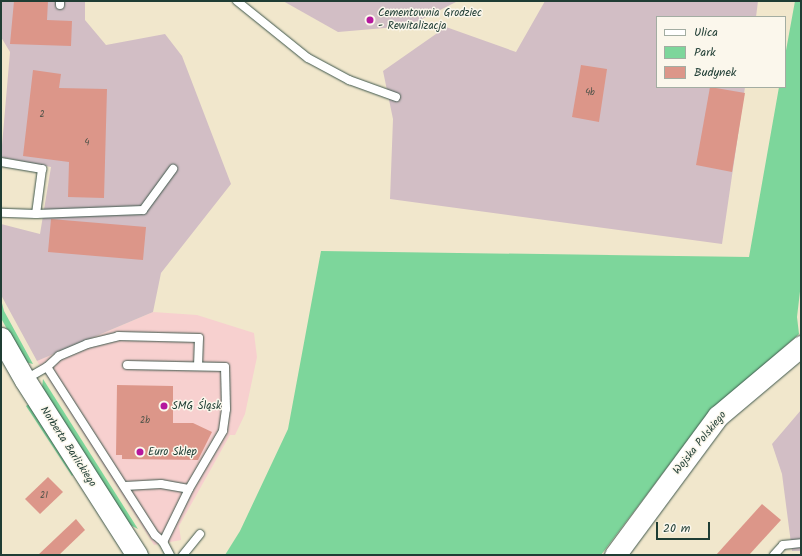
<!DOCTYPE html>
<html>
<head>
<meta charset="utf-8">
<style>
	body { margin:0 }
	#map { position:relative; width:802px; height:556px; overflow:hidden; background:#f1e7cc; font-family:Kalam,sans-serif }
	div>[style] { position:absolute }
	[style*='--x'] { left:calc(var(--x)*1px); top:calc(var(--y)*1px); width:calc(var(--w)*1px); rotate:calc(var(--a)*1deg) }
	.built>* { inset:0; background:#f7d0cf }
	.industrial>* { inset:0; background:#d2bec5 }
	.green>* { inset:0; background:#7dd69b }
	.building>* { inset:0; background:#dc9689 }
	.roads { filter:drop-shadow(0 0 1px #3e564b) drop-shadow(0 0 1px #3e564b) }
	.service>* { height:8px; margin:-4px; padding:0 4px; transform-origin:4px; border-radius:4px; background:#fff }
	.tertiary>* { height:21px; margin:-10.5px; padding:0 10.5px; transform-origin:10.5px; border-radius:10.5px; background:#fff }
	.dots>* { width:11px; height:11px; translate:-50% -50%; box-sizing:border-box; border:2px solid #fbf7ec; border-radius:50% }
	span { translate:-50% -50%; white-space:nowrap; text-align:center; line-height:1.15; -webkit-text-stroke:3px #fbf7ec; paint-order:stroke }
	.number-label { font-size:9px; color:#4e5349 }
	.number-label span { -webkit-text-stroke-width:0 }
	.poi-label { font-size:11px; color:#1f3d34 }
	.left { translate:0 -50%; text-align:left }
	.street-label { font-size:11px; color:#1f3d34 }
	.frame { position:absolute; inset:0; border:2px solid #1f3d34; pointer-events:none }
	.legend { position:absolute; left:656px; top:16px; width:130px; height:72px; box-sizing:border-box; background:#fbf7ec; border:1px solid #a3ada2; margin:0; padding:5px 7px; list-style:none; font-size:12px; color:#1f3d34 }
	.legend li { display:flex; align-items:center; gap:8px; height:20px }
	.legend b { width:20px; border:1px solid #a3ada2 }
	.scale { position:absolute; left:656px; top:522px; width:54px; height:18px; box-sizing:border-box; border:2px solid #1f3d34; border-top:0; padding-left:5px; font-size:12px; line-height:14px; white-space:nowrap; color:#1f3d34; -webkit-text-stroke:3px #fbf7ec; paint-order:stroke }
</style>
</head>
<body>
<div id="map">
	<div class="built">
		<i style="clip-path:polygon(153px 312px,197px 315px,254px 333px,257px 357px,245px 414px,235px 435px,230px 435px,179px 526px,181px 540px,154px 545px,37px 361px)"></i>
	</div>
	<div class="industrial">
		<i style="clip-path:polygon(1px 1px,85px 1px,85px 20px,106px 45px,165px 34px,182px 56px,231px 184px,161px 273px,153px 312px,37px 361px,1px 295px,1px 224px,40px 234px,51px 167px,1px 157px,10px 52px,1px 37px)"></i>
		<i style="clip-path:polygon(283px 1px,458px 1px,408px 26px,338px 32px)"></i>
		<i style="clip-path:polygon(545px 1px,758px 1px,756px 17px,657px 17px,657px 87px,745px 87px,722px 244px,390px 199px,393px 119px,383px 71px,446px 27px,516px 52px)"></i>
		<i style="clip-path:polygon(801px 410px,801px 551px,792px 551px,782px 474px,772px 444px)"></i>
	</div>
	<div class="green">
		<i style="clip-path:polygon(795px 1px,801px 1px,801px 283px,797px 317px,799px 334px,706px 416px,601px 555px,225px 555px,240px 531px,288px 429px,321px 251px,749px 257px,779px 87px,785px 87px,785px 56px)"></i>
		<i style="clip-path:polygon(1px 299px,4px 311px,33px 364px,25px 362px,2px 320px)"></i>
		<i style="clip-path:polygon(43px 379px,69px 420px,138px 529px,130px 525px,42px 388px)"></i>
		<i style="clip-path:polygon(29px 404px,73px 475px,72px 476px,26px 406px)"></i>
	</div>
	<div class="building">
		<i style="clip-path:polygon(14px 1px,48px 1px,47px 20px,72px 21px,71px 46px,10px 44px)"></i>
		<i style="clip-path:polygon(581px 65px,607px 69px,599px 122px,572px 117px)"></i>
		<i style="clip-path:polygon(33px 70px,61px 74px,59px 88px,107px 89px,104px 198px,68px 197px,69px 162px,23px 156px)"></i>
		<i style="clip-path:polygon(710px 87px,745px 93px,732px 172px,696px 165px)"></i>
		<i style="clip-path:polygon(51px 219px,146px 227px,143px 260px,48px 252px)"></i>
		<i style="clip-path:polygon(117px 385px,173px 386px,173px 423px,193px 423px,212px 432px,198px 460px,122px 459px,122px 455px,116px 455px)"></i>
		<i style="clip-path:polygon(48px 477px,63px 492px,40px 514px,25px 499px)"></i>
		<i style="clip-path:polygon(762px 504px,781px 520px,749px 555px,716px 555px)"></i>
		<i style="clip-path:polygon(76px 519px,85px 530px,59px 555px,38px 555px)"></i>
	</div>
	<div class="roads">
		<div class="service">
			<i style="--x:237;--y:1;--w:91;--a:38.8"></i>
			<i style="--x:308;--y:58;--w:47;--a:28.2"></i>
			<i style="--x:349;--y:80;--w:50;--a:19.9"></i>
			<i style="--x:60;--y:5;--w:4;--a:-90"></i>
			<i style="--x:1;--y:162;--w:42;--a:9.7"></i>
			<i style="--x:42;--y:169;--w:45;--a:97.6"></i>
			<i style="--x:36;--y:214;--w:35;--a:-178"></i>
			<i style="--x:36;--y:214;--w:107;--a:-2.1"></i>
			<i style="--x:143;--y:210;--w:51;--a:-53.8"></i>
			<i style="--x:127;--y:365;--w:98;--a:1.2"></i>
			<i style="--x:225;--y:367;--w:42;--a:88.6"></i>
			<i style="--x:226;--y:409;--w:22;--a:98"></i>
			<i style="--x:223;--y:431;--w:67;--a:120.4"></i>
			<i style="--x:189;--y:489;--w:59;--a:116.1"></i>
			<i style="--x:163;--y:542;--w:15;--a:62"></i>
			<i style="--x:47;--y:367;--w:200;--a:57.3"></i>
			<i style="--x:155;--y:535;--w:11;--a:41"></i>
			<i style="--x:26;--y:379;--w:24;--a:-30"></i>
			<i style="--x:47;--y:367;--w:16;--a:-43"></i>
			<i style="--x:59;--y:356;--w:30;--a:-23"></i>
			<i style="--x:87;--y:344;--w:32;--a:-14"></i>
			<i style="--x:118;--y:336;--w:81;--a:1.4"></i>
			<i style="--x:199;--y:338;--w:27;--a:92"></i>
			<i style="--x:125;--y:486;--w:36;--a:-3"></i>
			<i style="--x:161;--y:484;--w:28;--a:10"></i>
			<i style="--x:183;--y:555;--w:27;--a:-51"></i>
			<i style="--x:774;--y:555;--w:13;--a:-48"></i>
			<i style="--x:783;--y:545;--w:18;--a:-6"></i>
		</div>
		<div class="tertiary">
			<i style="--x:1;--y:338;--w:48;--a:60.3"></i>
			<i style="--x:25;--y:380;--w:208;--a:57.4"></i>
			<i style="--x:615;--y:555;--w:173;--a:-53.5"></i>
			<i style="--x:718;--y:416;--w:109;--a:-40.1"></i>
		</div>
	</div>
	<div class="dots">
		<i style="left:370px;top:20px;background:#b5179e"></i>
		<i style="left:164px;top:406px;background:#b5179e"></i>
		<i style="left:140px;top:452px;background:#b5179e"></i>
	</div>
	<div class="number-label">
		<span style="left:590px;top:93px">4b</span>
		<span style="left:42px;top:115px">2</span>
		<span style="left:87px;top:143px">4</span>
		<span style="left:145px;top:421px">2b</span>
		<span style="left:44px;top:496px">21</span>
	</div>
	<div class="poi-label">
		<span class="left" style="left:378px;top:20px">Cementownia Grodziec<br>- Rewitalizacja</span>
		<span class="left" style="left:172px;top:406px">SMG Śląsk</span>
		<span class="left" style="left:148px;top:452px">Euro Sklep</span>
	</div>
	<div class="street-label">
		<span style="left:700px;top:443px;rotate:-51deg">Wojska Polskiego</span>
		<span style="left:68px;top:447px;rotate:57deg">Norberta Barlickiego</span>
	</div>
	<div class="frame"></div>
	<ul class="legend">
	<li><b style="height:5px;background:#fff"></b>Ulica</li>
	<li><b style="height:11px;background:#7dd69b"></b>Park</li>
	<li><b style="height:11px;background:#dc9689"></b>Budynek</li>
	</ul>
	<div class="scale">20 m</div>
</div>
</body>
</html>
